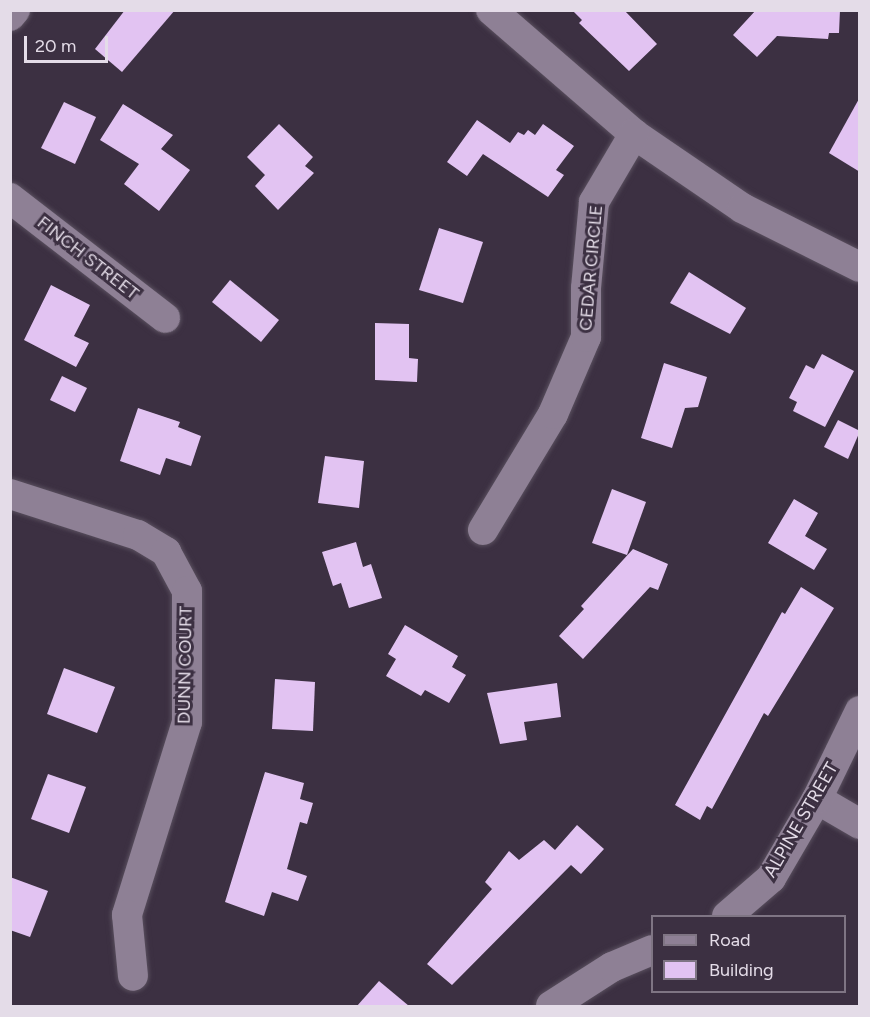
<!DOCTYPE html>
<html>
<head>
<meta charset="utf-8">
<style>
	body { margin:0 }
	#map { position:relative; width:870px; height:1017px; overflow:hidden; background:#3c3042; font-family:Figtree,sans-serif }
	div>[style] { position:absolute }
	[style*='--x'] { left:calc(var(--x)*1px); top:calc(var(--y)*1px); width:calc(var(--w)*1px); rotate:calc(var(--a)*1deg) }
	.building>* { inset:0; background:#e2c3f2 }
	.roads { filter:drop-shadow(0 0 2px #594f5e) drop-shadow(0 0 2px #594f5e) }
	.street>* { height:30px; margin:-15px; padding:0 15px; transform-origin:15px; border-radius:15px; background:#8e8095 }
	span { translate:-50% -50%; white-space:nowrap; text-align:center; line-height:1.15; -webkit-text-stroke:6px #3c3042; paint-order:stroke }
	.street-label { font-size:18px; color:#e4dce8 }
	.frame { position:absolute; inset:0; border:12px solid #e4dce8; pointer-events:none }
	.legend { position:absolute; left:651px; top:915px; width:195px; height:78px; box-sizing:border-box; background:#3c3042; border:2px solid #7f7584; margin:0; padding:8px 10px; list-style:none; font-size:18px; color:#e4dce8 }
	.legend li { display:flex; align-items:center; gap:12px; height:30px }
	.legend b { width:30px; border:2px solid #7f7584 }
	.scale { position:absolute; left:24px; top:36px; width:84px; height:27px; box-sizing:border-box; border:3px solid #e4dce8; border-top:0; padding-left:8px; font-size:18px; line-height:21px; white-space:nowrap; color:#e4dce8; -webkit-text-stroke:4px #3c3042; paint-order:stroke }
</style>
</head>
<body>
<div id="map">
	<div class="building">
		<i style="clip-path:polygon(125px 10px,175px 10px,122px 72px,95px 49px)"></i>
		<i style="clip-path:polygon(572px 10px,624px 10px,657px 44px,629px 71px,579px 23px,582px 20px)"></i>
		<i style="clip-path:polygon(756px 10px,840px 10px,839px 33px,829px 33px,828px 39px,777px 36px,757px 57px,733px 35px)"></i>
		<i style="clip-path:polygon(860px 97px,860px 172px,829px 153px)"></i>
		<i style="clip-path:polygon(64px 102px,96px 117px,75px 164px,41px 148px)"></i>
		<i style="clip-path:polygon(123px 104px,173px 135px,161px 149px,190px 170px,159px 211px,124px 184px,139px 164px,100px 140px)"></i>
		<i style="clip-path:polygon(477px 120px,510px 143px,518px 132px,524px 135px,528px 130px,535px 135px,543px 124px,574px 146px,556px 170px,564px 175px,548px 197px,483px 154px,467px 176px,447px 162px)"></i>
		<i style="clip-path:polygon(279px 124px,313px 157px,305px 166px,314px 173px,278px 210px,255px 186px,265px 175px,247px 157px)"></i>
		<i style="clip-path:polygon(439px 228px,483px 242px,463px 303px,419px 290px)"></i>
		<i style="clip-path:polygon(689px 272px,746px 308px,730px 334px,670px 303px)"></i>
		<i style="clip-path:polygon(230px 280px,279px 320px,261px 342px,212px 302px)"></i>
		<i style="clip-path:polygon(51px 285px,90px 305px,74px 336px,89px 343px,76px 367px,24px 340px)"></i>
		<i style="clip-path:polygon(375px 323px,409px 324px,409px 358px,418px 359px,417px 382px,375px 380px)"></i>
		<i style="clip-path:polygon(822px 354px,854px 371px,825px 427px,793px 411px,797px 402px,789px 398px,806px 365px,814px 369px)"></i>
		<i style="clip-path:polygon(664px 363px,707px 377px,698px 407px,685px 408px,672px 448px,641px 438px)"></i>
		<i style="clip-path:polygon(62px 376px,87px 388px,75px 412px,50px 400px)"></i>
		<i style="clip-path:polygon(138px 408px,180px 422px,178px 427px,201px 436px,191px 466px,166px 458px,160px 475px,120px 461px)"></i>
		<i style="clip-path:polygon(838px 420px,860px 431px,848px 459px,824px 447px)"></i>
		<i style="clip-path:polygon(325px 456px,364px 461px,359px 508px,318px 503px)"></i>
		<i style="clip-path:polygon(612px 489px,646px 502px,627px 555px,592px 543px)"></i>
		<i style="clip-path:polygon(794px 499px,818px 513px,805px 536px,827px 549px,814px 570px,768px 543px)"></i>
		<i style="clip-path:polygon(356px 542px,363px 567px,371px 564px,382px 598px,349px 608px,341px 583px,333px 586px,322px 552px)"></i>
		<i style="clip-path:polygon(633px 549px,668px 564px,658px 590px,650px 587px,583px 659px,559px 636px,584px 609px,581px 606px)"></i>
		<i style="clip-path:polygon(801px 587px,834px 608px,768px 716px,764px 713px,712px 809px,707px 806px,700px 820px,675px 805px,782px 612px,785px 614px)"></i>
		<i style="clip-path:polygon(405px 625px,458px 656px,452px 667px,466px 675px,449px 703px,425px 690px,421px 696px,386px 676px,396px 659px,388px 654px)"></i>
		<i style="clip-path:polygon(64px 668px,115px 687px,97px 733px,47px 714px)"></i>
		<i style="clip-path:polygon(275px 679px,315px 682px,313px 731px,272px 729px)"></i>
		<i style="clip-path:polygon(557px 683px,561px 717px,524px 722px,527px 740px,500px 744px,487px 693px)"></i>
		<i style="clip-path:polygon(265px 772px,304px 783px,300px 799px,313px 803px,307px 824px,300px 822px,287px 869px,307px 876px,298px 901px,272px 892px,264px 916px,225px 902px)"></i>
		<i style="clip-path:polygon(48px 774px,86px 787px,69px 833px,31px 819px)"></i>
		<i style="clip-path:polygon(577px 825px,604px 849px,581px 874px,571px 865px,452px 985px,427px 964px,492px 889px,485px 882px,509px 851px,519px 860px,544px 840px,555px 850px)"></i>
		<i style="clip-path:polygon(10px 877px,48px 891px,30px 937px,10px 930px)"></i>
		<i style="clip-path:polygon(379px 981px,409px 1006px,357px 1006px)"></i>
	</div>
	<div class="roads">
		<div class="street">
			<i style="--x:491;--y:10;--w:189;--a:40.9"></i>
			<i style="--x:634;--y:134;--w:131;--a:34.4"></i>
			<i style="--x:742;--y:208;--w:132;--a:26.6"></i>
			<i style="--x:10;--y:16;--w:8;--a:-50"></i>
			<i style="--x:10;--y:198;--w:196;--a:37.7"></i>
			<i style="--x:10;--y:494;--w:134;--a:17.8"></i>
			<i style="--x:138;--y:535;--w:33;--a:31"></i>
			<i style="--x:166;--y:552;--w:44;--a:61.7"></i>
			<i style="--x:187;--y:591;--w:131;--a:90"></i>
			<i style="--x:187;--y:722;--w:202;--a:107.3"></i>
			<i style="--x:127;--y:915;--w:61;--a:84.4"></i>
			<i style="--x:483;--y:530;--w:135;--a:-58.9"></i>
			<i style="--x:553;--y:414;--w:84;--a:-66.8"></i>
			<i style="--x:586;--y:337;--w:49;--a:-90"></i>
			<i style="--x:586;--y:288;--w:86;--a:-84.7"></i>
			<i style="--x:594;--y:202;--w:79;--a:-59.5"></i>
			<i style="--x:817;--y:799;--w:50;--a:30.2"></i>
			<i style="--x:727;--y:916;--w:58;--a:-40.8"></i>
			<i style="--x:771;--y:878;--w:91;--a:-59.8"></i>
			<i style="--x:817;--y:799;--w:98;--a:-64"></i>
			<i style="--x:551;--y:1006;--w:72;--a:-32.6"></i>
			<i style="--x:612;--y:967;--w:43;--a:-23"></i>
		</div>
	</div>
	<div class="street-label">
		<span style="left:88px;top:258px;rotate:38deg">FINCH STREET</span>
		<span style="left:591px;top:268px;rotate:-85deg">CEDAR CIRCLE</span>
		<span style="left:185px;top:665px;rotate:-89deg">DUNN COURT</span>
		<span style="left:801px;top:820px;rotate:-60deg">ALPINE STREET</span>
	</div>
	<div class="frame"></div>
	<ul class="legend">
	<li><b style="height:8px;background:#8e8095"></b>Road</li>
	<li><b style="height:16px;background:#e2c3f2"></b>Building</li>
	</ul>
	<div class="scale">20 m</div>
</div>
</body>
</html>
